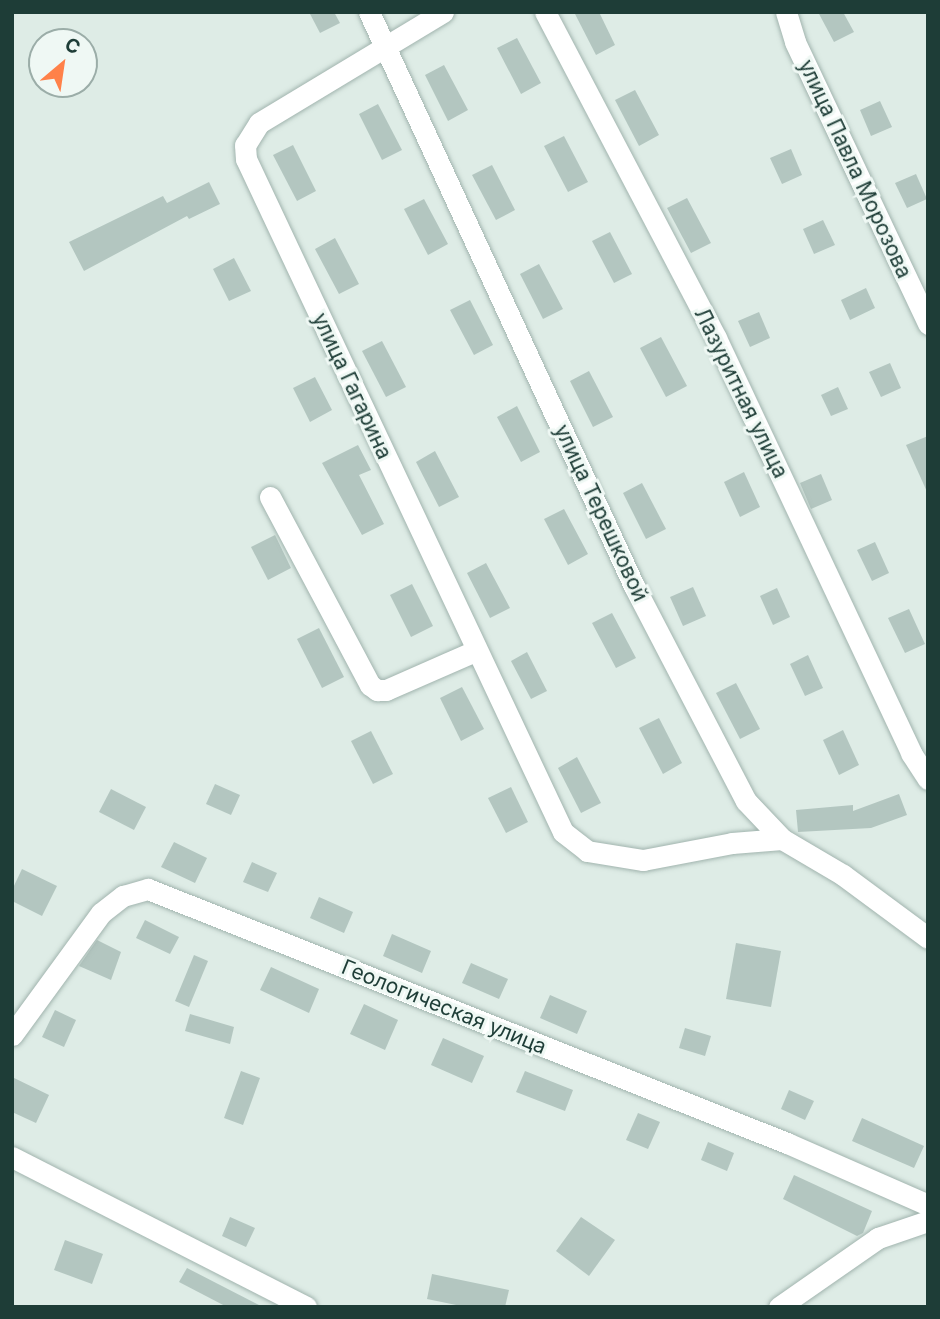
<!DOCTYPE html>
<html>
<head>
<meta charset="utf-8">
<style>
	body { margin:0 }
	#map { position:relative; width:940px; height:1319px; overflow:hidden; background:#deece6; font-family:Inter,sans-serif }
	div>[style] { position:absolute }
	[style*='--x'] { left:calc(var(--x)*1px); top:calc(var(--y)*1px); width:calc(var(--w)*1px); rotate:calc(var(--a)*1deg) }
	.building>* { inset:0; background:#b3c6c0 }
	.roads { filter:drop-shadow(0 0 2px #a1b4ae) drop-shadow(0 0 2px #a1b4ae) }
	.minor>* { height:21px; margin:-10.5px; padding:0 10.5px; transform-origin:10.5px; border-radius:10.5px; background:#fff }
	span { translate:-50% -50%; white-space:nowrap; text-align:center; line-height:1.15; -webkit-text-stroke:6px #eff8f4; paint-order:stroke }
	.street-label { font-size:21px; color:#1e3d37 }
	.frame { position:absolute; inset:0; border:14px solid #1e3d37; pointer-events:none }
	.north { position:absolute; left:28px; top:28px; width:70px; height:70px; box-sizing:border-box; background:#eff8f4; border:2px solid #9bada8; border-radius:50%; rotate:29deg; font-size:19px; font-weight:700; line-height:28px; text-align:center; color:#1e3d37 }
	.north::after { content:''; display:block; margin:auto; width:24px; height:32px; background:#ff8149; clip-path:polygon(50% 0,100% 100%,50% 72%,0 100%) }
</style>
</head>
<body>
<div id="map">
	<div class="building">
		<i style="clip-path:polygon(309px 12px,334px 12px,340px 23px,320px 33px)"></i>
		<i style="clip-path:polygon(574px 12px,599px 12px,615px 45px,596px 55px)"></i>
		<i style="clip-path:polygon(818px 12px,843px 12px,854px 32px,834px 42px)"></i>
		<i style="clip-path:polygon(517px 38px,541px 83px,521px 94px,497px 48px)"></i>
		<i style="clip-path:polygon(444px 65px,468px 110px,448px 121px,425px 75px)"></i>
		<i style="clip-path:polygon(635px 90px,659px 135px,639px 146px,615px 100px)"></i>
		<i style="clip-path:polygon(880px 101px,892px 127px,871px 136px,860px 110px)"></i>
		<i style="clip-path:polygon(378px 104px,402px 150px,382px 160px,359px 114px)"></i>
		<i style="clip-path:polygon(564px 136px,588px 182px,568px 192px,544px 146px)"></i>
		<i style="clip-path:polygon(293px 145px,316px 191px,297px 201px,273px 155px)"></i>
		<i style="clip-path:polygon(791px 149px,802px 175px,782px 184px,770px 158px)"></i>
		<i style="clip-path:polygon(492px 165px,515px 210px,496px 220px,472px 175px)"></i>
		<i style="clip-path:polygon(916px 174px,927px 199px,907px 208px,895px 183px)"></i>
		<i style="clip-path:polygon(209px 182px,220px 204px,189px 219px,187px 216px,84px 271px,69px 242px,163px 196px,167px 203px)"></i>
		<i style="clip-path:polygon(687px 198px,711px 243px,691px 253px,667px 208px)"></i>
		<i style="clip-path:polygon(424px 199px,448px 244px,428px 255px,404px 209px)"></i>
		<i style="clip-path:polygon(823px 220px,835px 245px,814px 254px,803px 229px)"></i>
		<i style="clip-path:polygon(610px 232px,632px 274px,614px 283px,592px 241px)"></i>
		<i style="clip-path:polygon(335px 238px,359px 284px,339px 294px,315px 249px)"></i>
		<i style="clip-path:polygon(234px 258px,251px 291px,229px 301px,213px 269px)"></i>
		<i style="clip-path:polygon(539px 264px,563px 309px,543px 319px,520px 274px)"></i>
		<i style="clip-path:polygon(866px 288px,875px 308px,850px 320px,841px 300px)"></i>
		<i style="clip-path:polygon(470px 300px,493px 345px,474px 355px,450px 310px)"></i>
		<i style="clip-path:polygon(759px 312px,770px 338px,750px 347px,738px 321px)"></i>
		<i style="clip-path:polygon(661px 337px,687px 386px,666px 397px,640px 348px)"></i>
		<i style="clip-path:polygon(382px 341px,406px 387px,386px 397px,362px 351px)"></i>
		<i style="clip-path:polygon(890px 363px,901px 388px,881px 397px,869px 372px)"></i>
		<i style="clip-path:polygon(589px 371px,613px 417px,593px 427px,570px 381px)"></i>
		<i style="clip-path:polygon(315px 377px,332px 410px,310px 422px,293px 388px)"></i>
		<i style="clip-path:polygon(838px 387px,848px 409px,831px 416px,821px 395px)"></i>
		<i style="clip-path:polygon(517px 406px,540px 452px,521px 462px,497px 417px)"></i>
		<i style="clip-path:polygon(928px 436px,928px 494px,906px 445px)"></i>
		<i style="clip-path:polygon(358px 445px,371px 470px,359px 475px,384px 524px,362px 535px,322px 463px)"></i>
		<i style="clip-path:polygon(435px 451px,459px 497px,439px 507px,416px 462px)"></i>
		<i style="clip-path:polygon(744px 472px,760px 507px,740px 517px,724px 482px)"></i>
		<i style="clip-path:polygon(821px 474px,832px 500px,811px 509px,800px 483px)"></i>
		<i style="clip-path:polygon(642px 483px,666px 529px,646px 539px,623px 493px)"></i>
		<i style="clip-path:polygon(564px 509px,588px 554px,568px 565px,544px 519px)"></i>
		<i style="clip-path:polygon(275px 535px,291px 568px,268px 580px,251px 547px)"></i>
		<i style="clip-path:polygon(875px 542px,889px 573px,872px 581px,857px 550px)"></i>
		<i style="clip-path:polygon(486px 563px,510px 608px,490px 618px,467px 573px)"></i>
		<i style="clip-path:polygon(412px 584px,433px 626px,411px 637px,390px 595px)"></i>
		<i style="clip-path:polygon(693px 587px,706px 616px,683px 626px,670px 597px)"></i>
		<i style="clip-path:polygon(777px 588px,790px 617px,773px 625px,760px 596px)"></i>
		<i style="clip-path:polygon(909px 609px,925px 644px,905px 653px,888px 618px)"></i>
		<i style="clip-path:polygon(612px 613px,636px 658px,616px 668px,592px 623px)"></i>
		<i style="clip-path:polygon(319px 628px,344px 677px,322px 688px,297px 639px)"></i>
		<i style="clip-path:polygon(527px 652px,547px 691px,531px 699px,511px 661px)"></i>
		<i style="clip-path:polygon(808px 655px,823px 688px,805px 696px,790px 664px)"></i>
		<i style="clip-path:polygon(736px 683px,760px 729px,740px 739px,716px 693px)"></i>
		<i style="clip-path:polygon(462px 687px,484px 729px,461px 741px,440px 698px)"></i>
		<i style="clip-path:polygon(659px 718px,682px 763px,663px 774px,639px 728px)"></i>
		<i style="clip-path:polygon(843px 730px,859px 765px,839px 775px,823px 740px)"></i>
		<i style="clip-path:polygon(371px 731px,393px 774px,373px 784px,351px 741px)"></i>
		<i style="clip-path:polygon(577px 757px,601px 803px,581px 813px,558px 768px)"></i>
		<i style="clip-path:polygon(215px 784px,240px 795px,231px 815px,206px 804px)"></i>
		<i style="clip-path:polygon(511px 787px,528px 822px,506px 833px,488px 798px)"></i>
		<i style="clip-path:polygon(111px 789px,146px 807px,134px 830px,99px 812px)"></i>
		<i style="clip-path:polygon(899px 794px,907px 815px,871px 828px,798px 832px,796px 810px,853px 805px,853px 811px)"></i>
		<i style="clip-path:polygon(174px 842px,207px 858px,195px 883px,161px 867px)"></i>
		<i style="clip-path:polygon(252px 862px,277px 873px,268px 892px,243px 882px)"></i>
		<i style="clip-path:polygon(22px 869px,57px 886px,42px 916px,12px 901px,12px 890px)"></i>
		<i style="clip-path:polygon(319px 897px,353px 912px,344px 933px,310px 918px)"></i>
		<i style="clip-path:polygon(145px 920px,179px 937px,170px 954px,136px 938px)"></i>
		<i style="clip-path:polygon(392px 934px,431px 951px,422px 973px,383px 956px)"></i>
		<i style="clip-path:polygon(97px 940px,121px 952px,111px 980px,79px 966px)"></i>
		<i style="clip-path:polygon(736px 943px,781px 951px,771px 1007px,726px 999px)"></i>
		<i style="clip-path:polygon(194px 955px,208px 961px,189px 1007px,175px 1001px)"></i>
		<i style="clip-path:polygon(471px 963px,508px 979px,499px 999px,462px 983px)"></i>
		<i style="clip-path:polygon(271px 967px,319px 989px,309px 1013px,260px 990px)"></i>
		<i style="clip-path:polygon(550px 995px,587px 1011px,577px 1034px,540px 1018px)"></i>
		<i style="clip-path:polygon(364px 1004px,398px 1020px,385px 1050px,350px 1034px)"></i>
		<i style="clip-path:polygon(55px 1010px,76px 1020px,64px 1047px,42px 1037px)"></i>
		<i style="clip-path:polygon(190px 1014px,234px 1027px,230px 1044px,185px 1031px)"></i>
		<i style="clip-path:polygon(685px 1028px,711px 1036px,705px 1056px,679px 1048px)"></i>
		<i style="clip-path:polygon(443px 1038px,484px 1056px,472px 1083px,431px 1065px)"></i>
		<i style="clip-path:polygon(241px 1071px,260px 1078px,243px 1125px,224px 1118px)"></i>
		<i style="clip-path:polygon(525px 1071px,573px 1090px,565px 1111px,516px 1092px)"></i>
		<i style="clip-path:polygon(12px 1077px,49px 1095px,36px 1123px,12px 1112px)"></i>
		<i style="clip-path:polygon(789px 1090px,814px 1101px,805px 1120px,781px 1109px)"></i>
		<i style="clip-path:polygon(638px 1113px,660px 1122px,648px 1149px,626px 1140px)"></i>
		<i style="clip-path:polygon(862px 1118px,924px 1146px,914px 1168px,852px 1141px)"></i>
		<i style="clip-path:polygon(708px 1142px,734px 1153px,727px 1171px,701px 1160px)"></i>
		<i style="clip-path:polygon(794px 1175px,872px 1211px,863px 1233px,857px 1236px,783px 1199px)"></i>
		<i style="clip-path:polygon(230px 1217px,255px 1228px,246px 1247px,222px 1236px)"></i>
		<i style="clip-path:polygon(581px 1217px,615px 1240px,589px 1276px,556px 1251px)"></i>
		<i style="clip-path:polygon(65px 1240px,103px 1254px,92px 1284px,54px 1270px)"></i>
		<i style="clip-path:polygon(187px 1268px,263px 1307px,227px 1307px,179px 1282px)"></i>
		<i style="clip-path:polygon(432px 1274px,509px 1290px,505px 1307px,466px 1307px,427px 1299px)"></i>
	</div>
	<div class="roads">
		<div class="minor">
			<i style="--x:369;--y:12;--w:632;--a:65.22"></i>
			<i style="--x:634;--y:586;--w:242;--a:62.5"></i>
			<i style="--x:746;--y:801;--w:52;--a:46.5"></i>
			<i style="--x:782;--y:839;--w:71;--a:30.5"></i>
			<i style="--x:843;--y:875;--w:106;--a:36.5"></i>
			<i style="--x:443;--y:12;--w:215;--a:148.9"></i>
			<i style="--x:259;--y:123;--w:26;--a:122"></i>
			<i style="--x:245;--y:145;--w:14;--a:86"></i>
			<i style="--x:246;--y:159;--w:744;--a:64.78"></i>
			<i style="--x:563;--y:832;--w:31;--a:38"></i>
			<i style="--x:587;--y:851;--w:57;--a:9.1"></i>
			<i style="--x:643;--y:860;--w:91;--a:-10.8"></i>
			<i style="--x:732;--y:843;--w:50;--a:-4.6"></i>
			<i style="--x:545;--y:12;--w:368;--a:62.3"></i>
			<i style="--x:716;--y:338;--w:459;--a:64.8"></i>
			<i style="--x:911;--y:753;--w:31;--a:57"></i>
			<i style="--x:786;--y:12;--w:31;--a:73"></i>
			<i style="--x:795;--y:42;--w:312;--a:64.7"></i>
			<i style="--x:270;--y:497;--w:213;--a:62"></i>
			<i style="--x:370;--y:685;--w:9;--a:36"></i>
			<i style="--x:377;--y:690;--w:9;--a:0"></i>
			<i style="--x:386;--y:690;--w:97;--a:-23.7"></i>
			<i style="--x:12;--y:1035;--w:151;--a:-53.9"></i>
			<i style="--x:101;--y:913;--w:28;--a:-38"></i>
			<i style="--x:123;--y:896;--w:26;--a:-16"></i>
			<i style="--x:148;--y:889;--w:688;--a:21.68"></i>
			<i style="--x:787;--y:1143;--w:154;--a:23.7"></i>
			<i style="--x:12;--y:1157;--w:330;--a:27"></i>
			<i style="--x:779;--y:1307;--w:121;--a:-34.9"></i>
			<i style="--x:878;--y:1238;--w:53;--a:-18.8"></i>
		</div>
	</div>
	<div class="street-label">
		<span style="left:855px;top:169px;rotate:65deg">улица Павла Морозова</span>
		<span style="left:352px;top:386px;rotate:65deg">улица Гагарина</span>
		<span style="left:741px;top:393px;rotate:64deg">Лазуритная улица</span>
		<span style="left:601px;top:513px;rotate:65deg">улица Терешковой</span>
		<span style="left:444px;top:1007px;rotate:22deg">Геологическая улица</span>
	</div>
	<div class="frame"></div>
	<div class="north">С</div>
</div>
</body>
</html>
